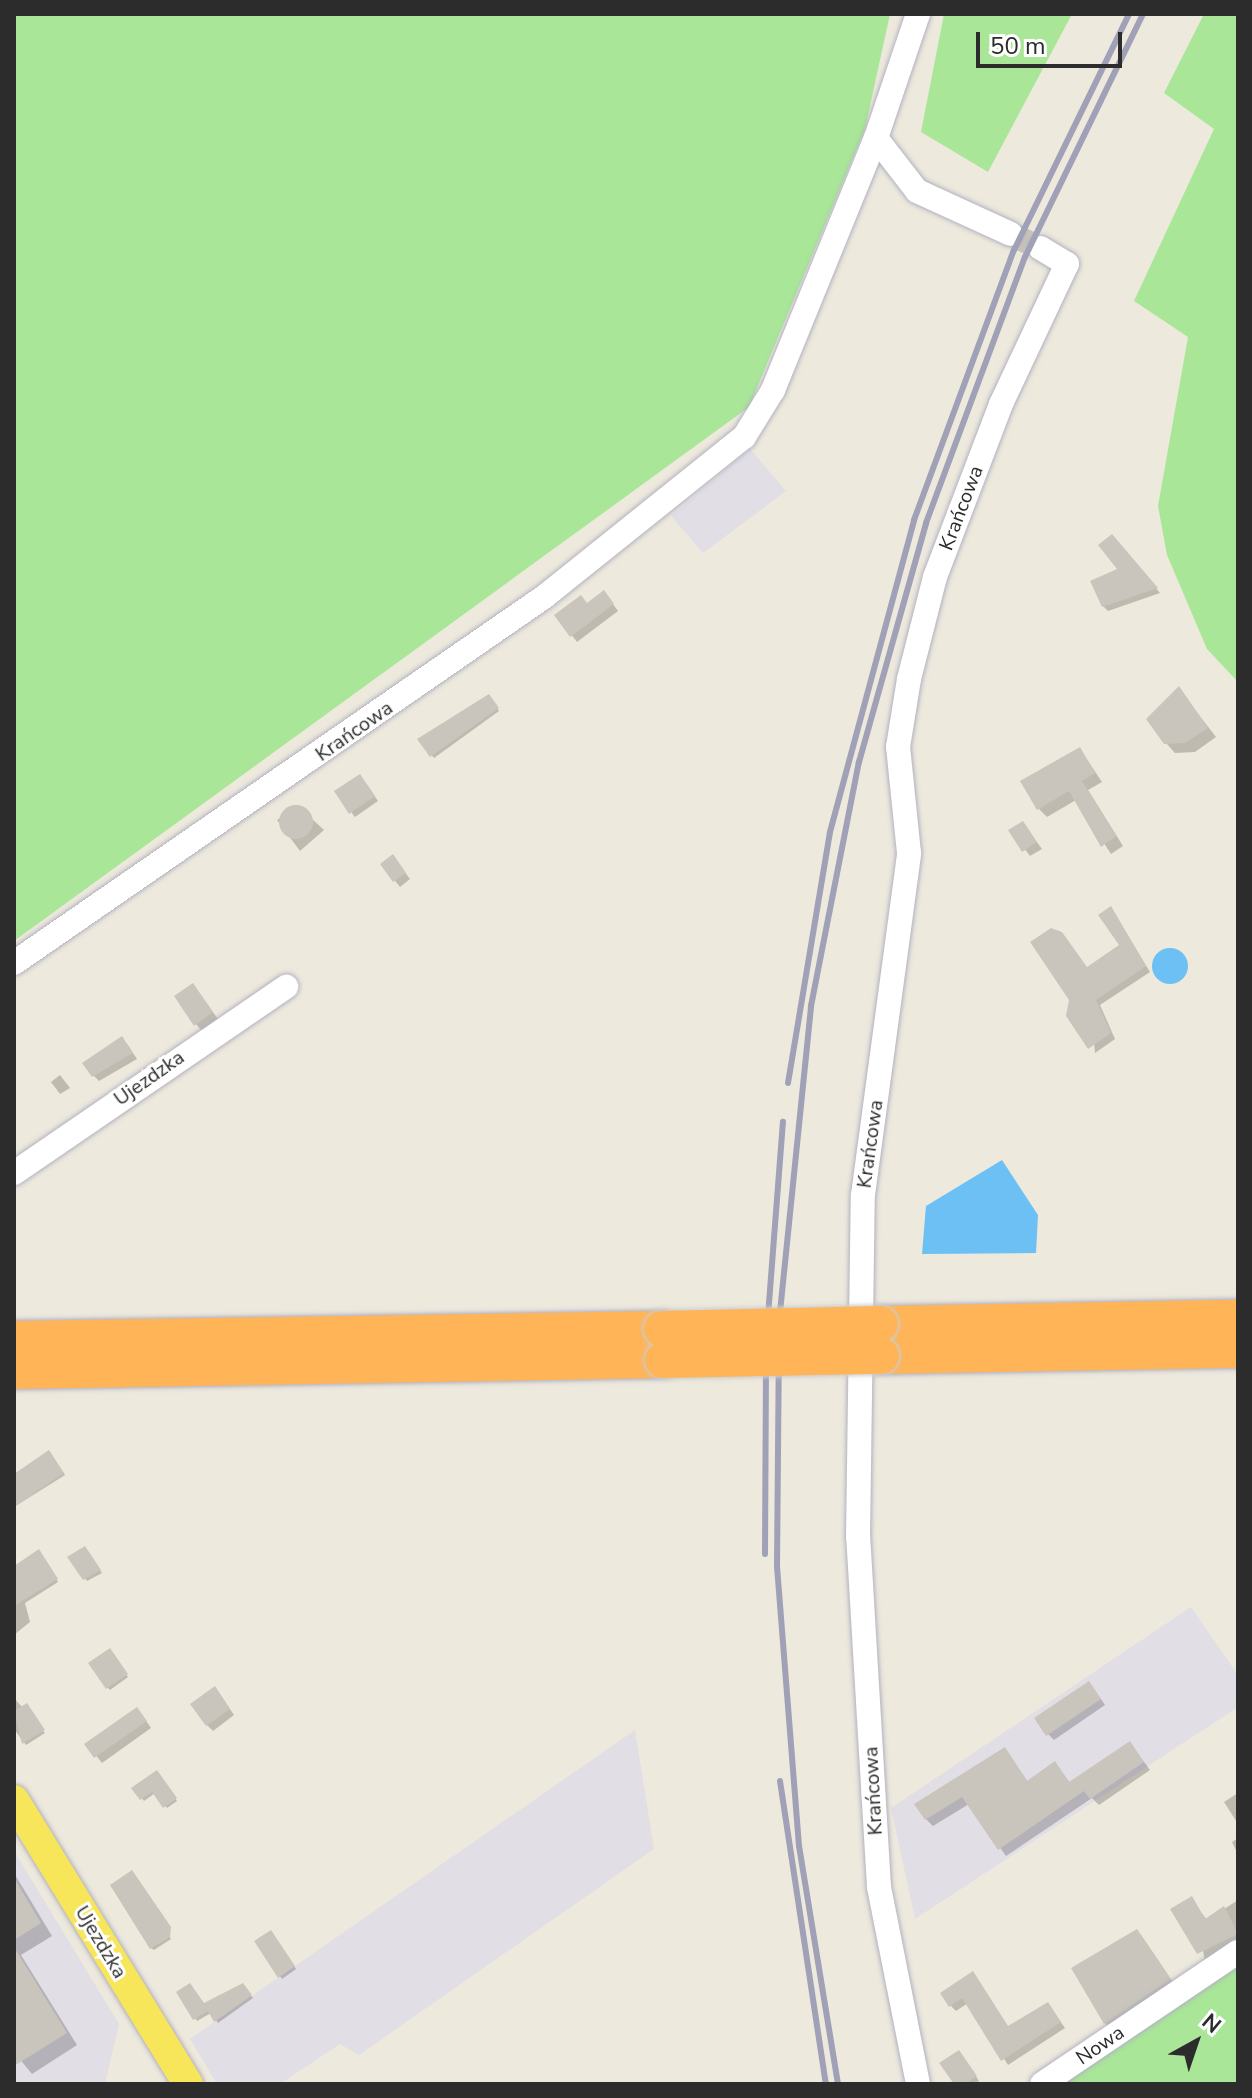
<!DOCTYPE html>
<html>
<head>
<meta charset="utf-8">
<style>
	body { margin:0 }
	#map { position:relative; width:1252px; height:2098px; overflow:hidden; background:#eee9dd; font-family:"Nunito Sans",sans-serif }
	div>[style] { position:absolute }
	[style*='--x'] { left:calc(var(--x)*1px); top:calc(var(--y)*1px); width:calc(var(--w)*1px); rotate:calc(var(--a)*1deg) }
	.industrial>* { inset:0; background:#e1dee6 }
	.green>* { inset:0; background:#a9e698 }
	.water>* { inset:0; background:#6cc0f4 }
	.round { border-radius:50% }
	.shadow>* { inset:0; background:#0003 }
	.building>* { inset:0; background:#c9c5bd }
	.minor-tunnel>* { height:24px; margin-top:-12px; transform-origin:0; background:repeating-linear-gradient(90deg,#c7c3ba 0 24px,transparent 0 36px) }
	.roads { filter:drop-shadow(0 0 2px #b1b2c0) drop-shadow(0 0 2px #b1b2c0) }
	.minor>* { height:24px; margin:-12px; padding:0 12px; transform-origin:12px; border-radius:12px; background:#fff }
	.major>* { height:30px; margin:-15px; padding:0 15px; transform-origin:15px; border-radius:15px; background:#f7e55a }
	.highway>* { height:36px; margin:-18px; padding:0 18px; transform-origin:18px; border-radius:18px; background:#ffb457 }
	.rail>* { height:6px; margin:-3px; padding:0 3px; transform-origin:3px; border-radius:3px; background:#a0a0b7 }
	.bridges { filter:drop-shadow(0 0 2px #ccc) drop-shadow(0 0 2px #ccc) }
	.highway-bridge>* { height:36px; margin:-18px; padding:0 18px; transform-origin:18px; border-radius:18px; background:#ffb457 }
	span { translate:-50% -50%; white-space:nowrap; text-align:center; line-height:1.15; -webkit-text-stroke:6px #fff; paint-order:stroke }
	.street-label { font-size:20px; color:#2c2c2c }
	.frame { position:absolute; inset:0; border:16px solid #2c2c2c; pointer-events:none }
	.north { position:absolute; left:1156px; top:2002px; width:80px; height:80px; -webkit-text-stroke:6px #fff; paint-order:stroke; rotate:40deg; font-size:22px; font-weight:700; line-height:32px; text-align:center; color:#2c2c2c }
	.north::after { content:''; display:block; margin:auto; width:28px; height:36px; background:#2c2c2c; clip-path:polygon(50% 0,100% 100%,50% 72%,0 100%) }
	.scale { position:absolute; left:976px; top:32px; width:146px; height:36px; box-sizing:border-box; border:4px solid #2c2c2c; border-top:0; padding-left:10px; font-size:24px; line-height:28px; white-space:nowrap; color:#2c2c2c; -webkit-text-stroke:6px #fff; paint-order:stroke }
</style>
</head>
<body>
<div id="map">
	<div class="industrial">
		<i style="clip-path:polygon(750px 449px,786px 491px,703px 553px,671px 516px)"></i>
		<i style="clip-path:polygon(1191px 1607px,1238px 1675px,1238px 1707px,915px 1919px,891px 1808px)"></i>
		<i style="clip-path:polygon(635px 1730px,654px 1849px,359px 2055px,340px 2044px,280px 2084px,217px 2084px,190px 2039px)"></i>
		<i style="clip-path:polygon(14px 1851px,119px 2024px,105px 2084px,14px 2084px)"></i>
	</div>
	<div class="green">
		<i style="clip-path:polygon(14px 14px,890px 14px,865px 129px,749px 407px,14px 941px)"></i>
		<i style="clip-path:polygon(944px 14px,1072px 14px,988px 172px,921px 132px)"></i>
		<i style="clip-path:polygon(1204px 14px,1238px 14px,1238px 682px,1207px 649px,1167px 555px,1158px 506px,1188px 337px,1134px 301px,1214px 129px,1164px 93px)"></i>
		<i style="clip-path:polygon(1238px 1961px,1238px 2084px,1055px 2084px)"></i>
	</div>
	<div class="water">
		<i class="round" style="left:1152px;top:948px;width:36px;height:36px"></i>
		<i style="clip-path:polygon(1002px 1160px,1038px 1215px,1036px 1253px,922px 1254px,926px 1206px)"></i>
	</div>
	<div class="shadow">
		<i style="clip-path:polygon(1117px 542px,1160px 593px,1108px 611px,1103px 606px,1120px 570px)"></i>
		<i style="clip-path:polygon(609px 599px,618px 611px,577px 642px,557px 616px)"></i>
		<i style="clip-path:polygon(1179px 689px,1216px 737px,1195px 752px,1175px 753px,1166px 743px)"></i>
		<i style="clip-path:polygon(490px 699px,499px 711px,434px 758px,419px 739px)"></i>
		<i style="clip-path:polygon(1080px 749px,1102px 782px,1088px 790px,1123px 846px,1111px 854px,1076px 800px,1047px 817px,1039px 809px)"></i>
		<i style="clip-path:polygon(364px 781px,378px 801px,355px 817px,351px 812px)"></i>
		<i style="clip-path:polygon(298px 806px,324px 830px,300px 851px,277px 820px)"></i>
		<i style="clip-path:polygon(1023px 823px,1042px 849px,1030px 856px,1011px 831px)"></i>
		<i style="clip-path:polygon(398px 863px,410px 879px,400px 887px,383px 866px)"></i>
		<i style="clip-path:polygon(1111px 908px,1150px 972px,1100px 1005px,1115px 1039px,1095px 1053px,1087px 969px,1122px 945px)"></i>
		<i style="clip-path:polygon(193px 985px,218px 1019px,201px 1030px,196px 1024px)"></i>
		<i style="clip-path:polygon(127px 1044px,137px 1059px,99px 1081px,93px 1075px)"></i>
		<i style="clip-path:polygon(60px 1075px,70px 1088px,60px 1094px,51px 1082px)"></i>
		<i style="clip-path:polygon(51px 1455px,65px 1475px,14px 1507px,14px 1477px)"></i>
		<i style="clip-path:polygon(87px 1551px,102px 1573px,87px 1581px,70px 1557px)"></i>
		<i style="clip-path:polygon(41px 1554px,58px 1582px,25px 1603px,30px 1622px,14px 1635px,14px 1568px)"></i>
		<i style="clip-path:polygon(112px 1653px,128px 1677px,110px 1690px,108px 1688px)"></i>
		<i style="clip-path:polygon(1094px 1689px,1105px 1705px,1054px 1740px,1048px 1734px)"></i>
		<i style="clip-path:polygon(220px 1694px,234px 1715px,213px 1731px,207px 1725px)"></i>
		<i style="clip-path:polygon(14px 1698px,45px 1733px,26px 1745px,14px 1729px)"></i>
		<i style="clip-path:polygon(142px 1715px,151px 1728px,102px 1763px,87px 1744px)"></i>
		<i style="clip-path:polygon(1130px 1743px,1150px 1770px,1099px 1805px,1092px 1798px,1006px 1856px,969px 1804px,933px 1826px,926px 1819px,1005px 1749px,1028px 1782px,1055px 1764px,1071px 1784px)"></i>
		<i style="clip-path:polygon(159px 1775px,177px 1801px,167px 1808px,155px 1793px,144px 1801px,134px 1788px)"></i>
		<i style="clip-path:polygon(1238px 1793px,1238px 1824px,1224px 1802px)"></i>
		<i style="clip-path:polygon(1238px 1838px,1238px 1855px,1232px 1842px)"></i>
		<i style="clip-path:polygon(14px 1873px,52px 1936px,21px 1955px,77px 2045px,32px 2074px,14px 2052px)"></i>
		<i style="clip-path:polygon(134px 1875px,171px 1939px,154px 1950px,151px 1948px)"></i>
		<i style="clip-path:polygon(1191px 1899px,1207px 1920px,1238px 1900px,1238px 1939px,1205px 1960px)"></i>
		<i style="clip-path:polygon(273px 1935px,296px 1969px,282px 1979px,280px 1976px)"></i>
		<i style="clip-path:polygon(1141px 1935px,1174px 1984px,1109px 2027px,1105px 2023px)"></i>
		<i style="clip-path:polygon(973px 1973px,1009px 2028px,1048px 2004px,1065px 2028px,1008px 2065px,968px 2003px,956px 2011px,950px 2005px)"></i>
		<i style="clip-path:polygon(245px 1988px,253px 1998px,218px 2023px,211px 2013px,197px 2021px,178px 1993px,204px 2005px)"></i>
		<i style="clip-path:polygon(963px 2057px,979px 2081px,974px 2084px,956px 2084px)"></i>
	</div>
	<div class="building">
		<i style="clip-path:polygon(1112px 534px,1158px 588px,1102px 607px,1090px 581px,1117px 569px,1098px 545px)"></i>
		<i style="clip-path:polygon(604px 590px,614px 604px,570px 637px,554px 615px,581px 595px,587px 603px)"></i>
		<i style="clip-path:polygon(1179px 686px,1208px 728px,1185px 743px,1164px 744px,1146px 719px)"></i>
		<i style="clip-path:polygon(489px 694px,499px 708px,430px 757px,417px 739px)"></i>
		<i style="clip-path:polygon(1080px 747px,1095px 773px,1082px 781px,1116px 836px,1101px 847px,1069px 791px,1037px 810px,1020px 781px)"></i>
		<i style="clip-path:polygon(360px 774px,375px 796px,349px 814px,334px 791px)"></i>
		<i class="round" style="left:279px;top:805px;width:34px;height:34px"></i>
		<i style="clip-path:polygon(1023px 821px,1037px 842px,1022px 852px,1008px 830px)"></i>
		<i style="clip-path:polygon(393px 854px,406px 873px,393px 882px,380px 864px)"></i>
		<i style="clip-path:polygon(1111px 906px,1146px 966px,1096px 1000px,1111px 1033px,1088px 1049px,1066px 1016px,1069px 1000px,1030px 942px,1051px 928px,1062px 932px,1087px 967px,1119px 945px,1098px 915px)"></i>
		<i style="clip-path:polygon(193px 983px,213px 1012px,194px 1026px,174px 996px)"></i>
		<i style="clip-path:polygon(122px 1036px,133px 1053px,92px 1077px,82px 1063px)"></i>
		<i style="clip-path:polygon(49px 1450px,64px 1473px,14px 1507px,14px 1474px)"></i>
		<i style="clip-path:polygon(85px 1546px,101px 1570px,83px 1580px,67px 1557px)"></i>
		<i style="clip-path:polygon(39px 1549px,58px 1579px,14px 1606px,14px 1566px)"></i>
		<i style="clip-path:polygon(110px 1648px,128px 1674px,106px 1689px,88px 1663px)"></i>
		<i style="clip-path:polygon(1089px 1681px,1101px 1699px,1046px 1736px,1034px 1718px)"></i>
		<i style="clip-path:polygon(215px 1686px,230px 1709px,206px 1726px,190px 1704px)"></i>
		<i style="clip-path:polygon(27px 1703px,45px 1730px,22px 1744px,14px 1711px)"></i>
		<i style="clip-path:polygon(137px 1707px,147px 1721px,94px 1758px,84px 1744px)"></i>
		<i style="clip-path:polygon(1130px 1741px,1144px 1762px,1090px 1799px,1084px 1791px,998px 1850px,962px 1797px,925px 1820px,914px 1804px,1005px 1747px,1027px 1781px,1055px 1761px,1069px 1782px)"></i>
		<i style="clip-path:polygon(157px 1770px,177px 1798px,163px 1808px,152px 1792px,140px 1800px,131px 1788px)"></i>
		<i style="clip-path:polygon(132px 1870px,171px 1927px,170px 1937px,150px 1949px,110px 1885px)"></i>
		<i style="clip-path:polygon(14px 1878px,41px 1923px,14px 1940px)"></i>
		<i style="clip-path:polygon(1192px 1896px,1205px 1919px,1224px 1906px,1238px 1934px,1197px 1954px,1170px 1909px)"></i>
		<i style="clip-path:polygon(1137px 1929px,1171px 1979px,1104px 2024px,1071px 1968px)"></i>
		<i style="clip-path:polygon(271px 1930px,295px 1966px,278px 1978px,254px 1941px)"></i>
		<i style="clip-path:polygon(14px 1947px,67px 2033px,14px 2066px)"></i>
		<i style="clip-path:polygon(973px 1971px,1008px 2026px,1048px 2002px,1061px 2022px,1001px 2061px,962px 1998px,949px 2007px,940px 1993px)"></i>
		<i style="clip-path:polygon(190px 1983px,204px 2003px,243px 1983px,252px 1995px,214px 2022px,208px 2011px,193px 2020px,176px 1992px)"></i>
		<i style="clip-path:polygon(959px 2050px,977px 2076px,965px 2084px,954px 2084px,939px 2063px)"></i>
	</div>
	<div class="minor-tunnel">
		<i style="--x:1011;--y:234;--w:32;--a:26"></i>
	</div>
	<div class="roads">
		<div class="minor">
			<i style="--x:876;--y:138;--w:67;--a:52.3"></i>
			<i style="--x:917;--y:191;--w:103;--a:24.6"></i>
			<i style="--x:14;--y:963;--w:644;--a:-34.63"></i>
			<i style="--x:544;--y:597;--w:256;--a:-38.7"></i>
			<i style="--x:744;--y:437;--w:55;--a:-58.3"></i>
			<i style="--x:773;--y:390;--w:272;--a:-67.8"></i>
			<i style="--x:876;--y:138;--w:131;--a:-71.3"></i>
			<i style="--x:14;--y:1173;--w:330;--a:-34.4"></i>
			<i style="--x:918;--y:2084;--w:201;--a:-101.2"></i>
			<i style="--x:879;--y:1887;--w:350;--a:-93.4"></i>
			<i style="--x:858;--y:1538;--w:343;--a:-89.2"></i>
			<i style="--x:863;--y:1195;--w:345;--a:-82.3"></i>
			<i style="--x:909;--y:853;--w:107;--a:-95.9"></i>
			<i style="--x:898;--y:747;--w:69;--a:-80.8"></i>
			<i style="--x:909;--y:679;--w:105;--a:-75.7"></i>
			<i style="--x:935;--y:577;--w:185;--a:-69.1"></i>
			<i style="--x:1001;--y:404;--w:155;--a:-64.8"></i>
			<i style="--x:1067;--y:264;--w:31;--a:-149"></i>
			<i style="--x:1042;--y:2084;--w:236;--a:-34"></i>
		</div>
		<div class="major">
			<i style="--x:14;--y:1800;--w:333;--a:58.5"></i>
		</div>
		<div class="highway">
			<i style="--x:880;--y:1324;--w:358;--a:-1"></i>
			<i style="--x:14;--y:1339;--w:648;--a:-0.88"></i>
			<i style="--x:881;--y:1356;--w:357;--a:-1"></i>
			<i style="--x:14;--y:1371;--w:649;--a:-0.97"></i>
		</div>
	</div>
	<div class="rail">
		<i style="--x:788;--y:1083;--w:254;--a:-80.5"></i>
		<i style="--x:830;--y:832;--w:323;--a:-74.9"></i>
		<i style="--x:914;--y:520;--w:288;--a:-69.7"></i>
		<i style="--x:1014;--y:250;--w:263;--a:-64"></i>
		<i style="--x:765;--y:1554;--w:212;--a:-89.7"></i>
		<i style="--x:766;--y:1342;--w:221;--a:-85.6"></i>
		<i style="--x:780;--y:1781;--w:306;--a:81.4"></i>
		<i style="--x:838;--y:2084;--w:241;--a:-99.3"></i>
		<i style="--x:799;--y:1846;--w:280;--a:-94.5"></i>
		<i style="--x:777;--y:1567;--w:245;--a:-89.5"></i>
		<i style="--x:779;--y:1322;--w:318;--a:-84.2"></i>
		<i style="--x:811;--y:1006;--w:249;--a:-78.9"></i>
		<i style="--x:859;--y:762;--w:248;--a:-74.3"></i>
		<i style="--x:926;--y:523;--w:284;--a:-69.6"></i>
		<i style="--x:1025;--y:257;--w:270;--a:-64.1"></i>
	</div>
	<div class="bridges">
		<div class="highway-bridge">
			<i style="--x:662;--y:1329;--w:218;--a:-1.3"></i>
			<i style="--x:663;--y:1360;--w:218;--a:-1.1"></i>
		</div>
	</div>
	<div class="street-label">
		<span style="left:961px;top:508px;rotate:-69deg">Krańcowa</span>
		<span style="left:354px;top:731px;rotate:-35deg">Krańcowa</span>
		<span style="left:149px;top:1078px;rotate:-35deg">Ujezdzka</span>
		<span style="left:870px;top:1144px;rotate:-82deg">Krańcowa</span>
		<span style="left:873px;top:1791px;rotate:-93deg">Krańcowa</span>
		<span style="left:101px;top:1942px;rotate:59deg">Ujezdzka</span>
		<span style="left:1100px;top:2045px;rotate:-34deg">Nowa</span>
	</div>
	<div class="frame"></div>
	<div class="north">N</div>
	<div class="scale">50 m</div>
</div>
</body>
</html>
